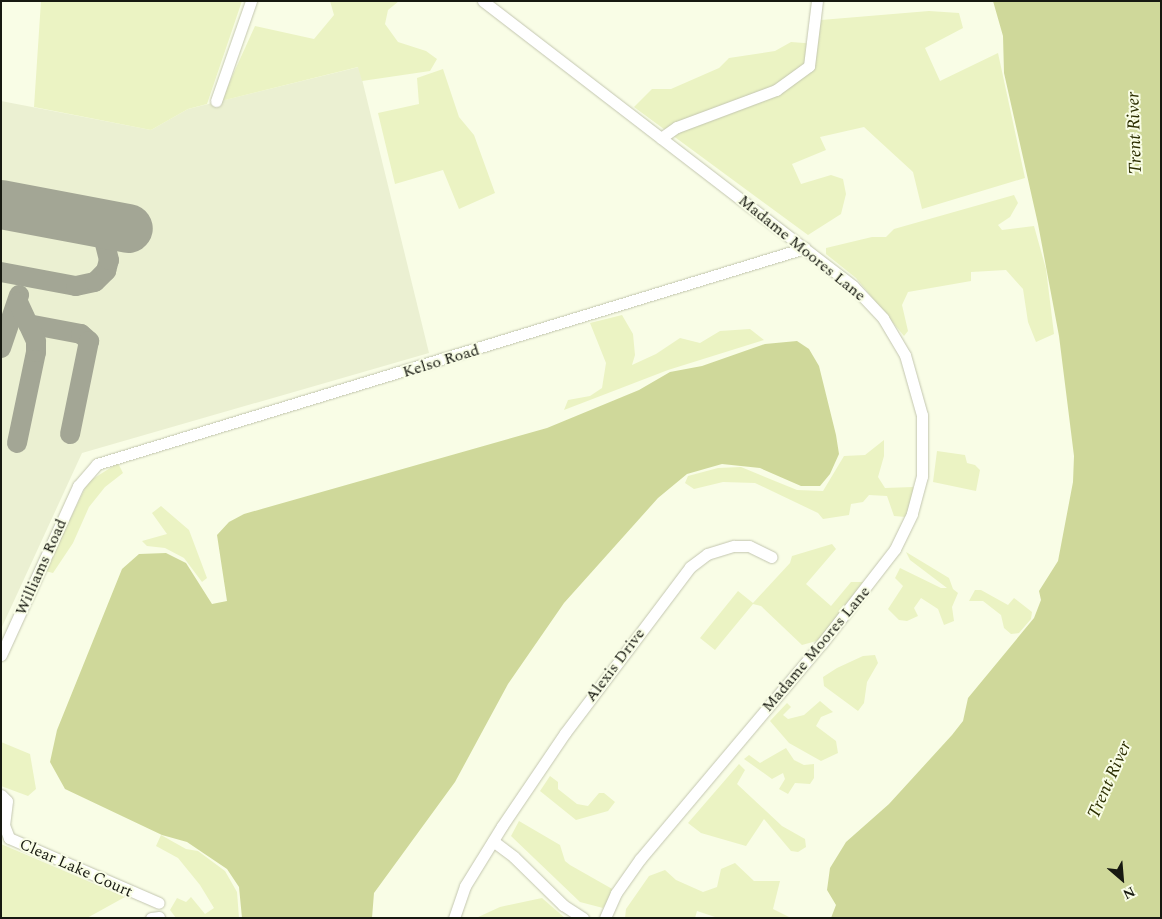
<!DOCTYPE html>
<html>
<head>
<meta charset="utf-8">
<style>
	body { margin:0 }
	#map { position:relative; width:1162px; height:919px; overflow:hidden; background:#f9fde6; font-family:Spectral,serif }
	div>[style] { position:absolute }
	[style*='--x'] { left:calc(var(--x)*1px); top:calc(var(--y)*1px); width:calc(var(--w)*1px); rotate:calc(var(--a)*1deg) }
	.built>* { inset:0; background:#ebf0d2 }
	.green>* { inset:0; background:#ebf3c3 }
	.water>* { inset:0; background:#cfd89a }
	.taxiway>* { height:20px; margin:-10px; padding:0 10px; transform-origin:10px; border-radius:10px; background:#a3a695 }
	.runway>* { height:49px; margin:-24.5px; padding:0 24.5px; transform-origin:24.5px; border-radius:24.5px; background:#a3a695 }
	.roads { filter:drop-shadow(0 0 1px #c3c6b0) drop-shadow(0 0 1px #c3c6b0) }
	.minor>* { height:11px; margin:-5.5px; padding:0 5.5px; transform-origin:5.5px; border-radius:5.5px; background:#fff }
	span { translate:-50% -50%; white-space:nowrap; text-align:center; line-height:1.15; -webkit-text-stroke:4px #f9fde6; paint-order:stroke }
	.street-label { font-size:16px; color:#171911 }
	.water-label { font-size:18px; color:#2b2e00; font-style:italic }
	.frame { position:absolute; inset:0; border:2px solid #171911; pointer-events:none }
	.north { position:absolute; left:1097px; top:854px; width:50px; height:50px; -webkit-text-stroke:4px #f9fde6; paint-order:stroke; rotate:153deg; font-size:14px; font-weight:700; line-height:20px; text-align:center; color:#171911 }
	.north::after { content:''; display:block; margin:auto; width:18px; height:22px; background:#171911; clip-path:polygon(50% 0,100% 100%,50% 72%,0 100%) }
</style>
</head>
<body>
<div id="map">
	<div class="built">
		<i style="clip-path:polygon(359px 67px,429px 353px,82px 453px,1px 629px,1px 101px,151px 130px,188px 109px)"></i>
	</div>
	<div class="green">
		<i style="clip-path:polygon(41px 1px,242px 1px,207px 104px,188px 109px,151px 130px,34px 107px)"></i>
		<i style="clip-path:polygon(330px 1px,399px 1px,388px 10px,385px 24px,398px 42px,426px 51px,437px 59px,430px 71px,362px 81px,358px 67px,221px 101px,255px 26px,314px 39px,334px 15px)"></i>
		<i style="clip-path:polygon(929px 11px,959px 13px,963px 28px,925px 48px,940px 81px,998px 53px,1025px 178px,922px 209px,913px 172px,864px 127px,820px 137px,826px 150px,792px 164px,801px 184px,831px 175px,843px 179px,846px 194px,841px 214px,808px 235px,634px 107px,652px 89px,671px 89px,719px 68px,729px 58px,775px 51px,791px 42px,817px 44px,821px 20px)"></i>
		<i style="clip-path:polygon(443px 69px,459px 117px,474px 135px,495px 193px,459px 209px,443px 170px,395px 184px,378px 113px,419px 104px,417px 78px)"></i>
		<i style="clip-path:polygon(1014px 195px,1018px 203px,1010px 217px,998px 225px,1002px 230px,1034px 226px,1046px 269px,1054px 334px,1036px 342px,1028px 322px,1023px 289px,1006px 270px,971px 272px,971px 281px,908px 292px,902px 305px,908px 331px,904px 336px,856px 278px,826px 254px,826px 248px,872px 237px,886px 237px,894px 229px)"></i>
		<i style="clip-path:polygon(622px 315px,633px 334px,635px 355px,632px 365px,656px 354px,680px 338px,700px 343px,720px 331px,750px 329px,764px 340px,668px 370px,564px 410px,568px 400px,590px 396px,602px 388px,606px 363px,590px 323px)"></i>
		<i style="clip-path:polygon(884px 440px,884px 456px,878px 477px,885px 488px,913px 487px,914px 493px,906px 517px,894px 516px,887px 496px,869px 495px,863px 502px,851px 504px,849px 515px,823px 519px,818px 513px,755px 483px,723px 482px,694px 489px,685px 483px,688px 476px,718px 468px,741px 467px,797px 490px,823px 491px,844px 456px,865px 455px)"></i>
		<i style="clip-path:polygon(937px 451px,965px 455px,967px 463px,975px 465px,980px 470px,976px 491px,933px 482px)"></i>
		<i style="clip-path:polygon(118px 463px,123px 473px,105px 487px,89px 507px,73px 543px,53px 573px,45px 571px,88px 482px)"></i>
		<i style="clip-path:polygon(161px 506px,189px 530px,207px 578px,202px 582px,184px 558px,165px 548px,147px 546px,142px 541px,167px 534px,152px 513px)"></i>
		<i style="clip-path:polygon(832px 544px,836px 549px,806px 584px,831px 606px,851px 582px,866px 582px,820px 640px,802px 645px,761px 606px,753px 604px,715px 650px,700px 638px,738px 591px,753px 603px,790px 563px,792px 556px)"></i>
		<i style="clip-path:polygon(906px 552px,949px 578px,953px 589px,958px 593px,952px 607px,954px 621px,944px 625px,938px 609px,921px 598px,914px 608px,918px 616px,907px 621px,899px 620px,888px 609px,903px 586px,895px 578px,900px 568px,941px 588px,947px 588px,910px 560px)"></i>
		<i style="clip-path:polygon(975px 590px,981px 590px,1008px 605px,1014px 598px,1032px 612px,1031px 619px,1019px 633px,1011px 634px,1004px 628px,1001px 615px,983px 601px,969px 601px)"></i>
		<i style="clip-path:polygon(875px 655px,878px 663px,867px 682px,864px 703px,858px 711px,824px 686px,823px 677px,837px 668px,863px 656px)"></i>
		<i style="clip-path:polygon(820px 701px,833px 712px,821px 717px,816px 726px,836px 741px,838px 753px,821px 761px,789px 743px,770px 721px,787px 703px,791px 707px,783px 715px,788px 719px,804px 715px)"></i>
		<i style="clip-path:polygon(1px 742px,30px 754px,36px 789px,28px 796px,1px 786px)"></i>
		<i style="clip-path:polygon(786px 748px,794px 760px,804px 765px,814px 764px,814px 778px,810px 784px,795px 783px,788px 794px,779px 789px,785px 779px,783px 773px,772px 779px,744px 759px,749px 755px,760px 763px)"></i>
		<i style="clip-path:polygon(739px 764px,745px 770px,737px 784px,782px 826px,805px 839px,806px 847px,798px 852px,791px 851px,764px 819px,746px 846px,701px 833px,688px 823px)"></i>
		<i style="clip-path:polygon(550px 776px,558px 782px,558px 789px,577px 804px,588px 806px,599px 793px,604px 793px,615px 802px,608px 811px,576px 820px,540px 791px)"></i>
		<i style="clip-path:polygon(519px 821px,560px 845px,565px 861px,570px 865px,614px 890px,603px 908px,580px 902px,511px 836px)"></i>
		<i style="clip-path:polygon(161px 835px,186px 849px,198px 851px,225px 871px,237px 892px,239px 918px,176px 918px,170px 910px,177px 898px,186px 902px,191px 897px,205px 914px,214px 908px,200px 885px,178px 858px,156px 846px)"></i>
		<i style="clip-path:polygon(1px 844px,125px 897px,87px 918px,1px 918px)"></i>
		<i style="clip-path:polygon(735px 863px,754px 881px,780px 881px,773px 909px,791px 918px,718px 918px,697px 911px,695px 918px,625px 918px,626px 909px,649px 876px,665px 870px,676px 880px,703px 892px,717px 887px,721px 869px)"></i>
		<i style="clip-path:polygon(542px 898px,565px 918px,476px 918px,500px 907px)"></i>
	</div>
	<div class="water">
		<i style="clip-path:polygon(993px 1px,1161px 1px,1161px 918px,831px 918px,836px 905px,827px 890px,830px 868px,846px 842px,889px 804px,952px 735px,963px 721px,968px 698px,1034px 618px,1041px 600px,1039px 591px,1058px 561px,1073px 482px,1074px 456px,1059px 336px,1038px 224px,1004px 73px,1003px 36px)"></i>
		<i style="clip-path:polygon(797px 341px,809px 349px,819px 366px,836px 435px,839px 454px,830px 474px,820px 486px,801px 486px,760px 468px,722px 464px,687px 474px,658px 498px,564px 603px,508px 684px,455px 782px,374px 893px,372px 918px,242px 918px,239px 887px,227px 869px,187px 842px,162px 835px,65px 789px,50px 762px,57px 730px,122px 569px,139px 554px,166px 553px,186px 563px,212px 604px,227px 601px,217px 535px,229px 522px,244px 514px,547px 428px,639px 390px,670px 372px,702px 366px,765px 344px)"></i>
	</div>
	<div class="taxiway">
		<i style="--x:1;--y:272;--w:76;--a:10.6"></i>
		<i style="--x:76;--y:286;--w:19;--a:-12"></i>
		<i style="--x:95;--y:282;--w:16;--a:-45"></i>
		<i style="--x:106;--y:271;--w:11;--a:-75"></i>
		<i style="--x:109;--y:260;--w:38;--a:-104"></i>
		<i style="--x:28;--y:324;--w:54;--a:10.7"></i>
		<i style="--x:81;--y:334;--w:11;--a:41"></i>
		<i style="--x:89;--y:341;--w:95;--a:101.5"></i>
		<i style="--x:1;--y:348;--w:56;--a:-71.2"></i>
		<i style="--x:17;--y:443;--w:93;--a:-78.2"></i>
		<i style="--x:36;--y:352;--w:11;--a:-90"></i>
		<i style="--x:36;--y:341;--w:43;--a:-114.8"></i>
	</div>
	<div class="runway">
		<i style="--x:1;--y:204;--w:129;--a:10.7"></i>
	</div>
	<div class="roads">
		<div class="minor">
			<i style="--x:483;--y:1;--w:467;--a:37.6"></i>
			<i style="--x:853;--y:286;--w:44;--a:46.8"></i>
			<i style="--x:883;--y:318;--w:43;--a:59.3"></i>
			<i style="--x:905;--y:355;--w:62;--a:74.2"></i>
			<i style="--x:922;--y:415;--w:61;--a:90"></i>
			<i style="--x:922;--y:476;--w:39;--a:105"></i>
			<i style="--x:912;--y:514;--w:39;--a:116"></i>
			<i style="--x:895;--y:549;--w:119;--a:127.8"></i>
			<i style="--x:822;--y:643;--w:282;--a:130.1"></i>
			<i style="--x:640;--y:859;--w:42;--a:125.2"></i>
			<i style="--x:616;--y:893;--w:27;--a:114"></i>
			<i style="--x:216;--y:101;--w:106;--a:-70.7"></i>
			<i style="--x:661;--y:138;--w:19;--a:-35"></i>
			<i style="--x:677;--y:127;--w:106;--a:-20.5"></i>
			<i style="--x:776;--y:90;--w:41;--a:-36"></i>
			<i style="--x:809;--y:66;--w:65;--a:-83"></i>
			<i style="--x:1;--y:655;--w:186;--a:-65.5"></i>
			<i style="--x:78;--y:486;--w:29;--a:-49"></i>
			<i style="--x:97;--y:464;--w:740;--a:-16.97"></i>
			<i style="--x:1;--y:795;--w:8;--a:45"></i>
			<i style="--x:7;--y:801;--w:24;--a:97"></i>
			<i style="--x:4;--y:825;--w:14;--a:69"></i>
			<i style="--x:9;--y:838;--w:163;--a:23.4"></i>
			<i style="--x:493;--y:841;--w:26;--a:37"></i>
			<i style="--x:514;--y:857;--w:69;--a:44.4"></i>
			<i style="--x:563;--y:905;--w:24;--a:33"></i>
			<i style="--x:151;--y:918;--w:8;--a:-7"></i>
			<i style="--x:454;--y:918;--w:34;--a:-71"></i>
			<i style="--x:465;--y:886;--w:70;--a:-58.3"></i>
			<i style="--x:502;--y:826;--w:112;--a:-55.9"></i>
			<i style="--x:565;--y:733;--w:208;--a:-53"></i>
			<i style="--x:690;--y:567;--w:21;--a:-37"></i>
			<i style="--x:707;--y:554;--w:28;--a:-17"></i>
			<i style="--x:734;--y:546;--w:15;--a:0"></i>
			<i style="--x:749;--y:546;--w:25;--a:26"></i>
		</div>
	</div>
	<div class="street-label">
		<span style="left:802px;top:248px;rotate:39deg">Madame Moores Lane</span>
		<span style="left:441px;top:361px;rotate:-17deg">Kelso Road</span>
		<span style="left:41px;top:567px;rotate:-66deg">Williams Road</span>
		<span style="left:816px;top:649px;rotate:-50deg">Madame Moores Lane</span>
		<span style="left:615px;top:665px;rotate:-53deg">Alexis Drive</span>
		<span style="left:76px;top:868px;rotate:24deg">Clear Lake Court</span>
	</div>
	<div class="water-label">
		<span style="left:1135px;top:133px;rotate:-92deg">Trent River</span>
		<span style="left:1110px;top:780px;rotate:-66deg">Trent River</span>
	</div>
	<div class="frame"></div>
	<div class="north">N</div>
</div>
</body>
</html>
